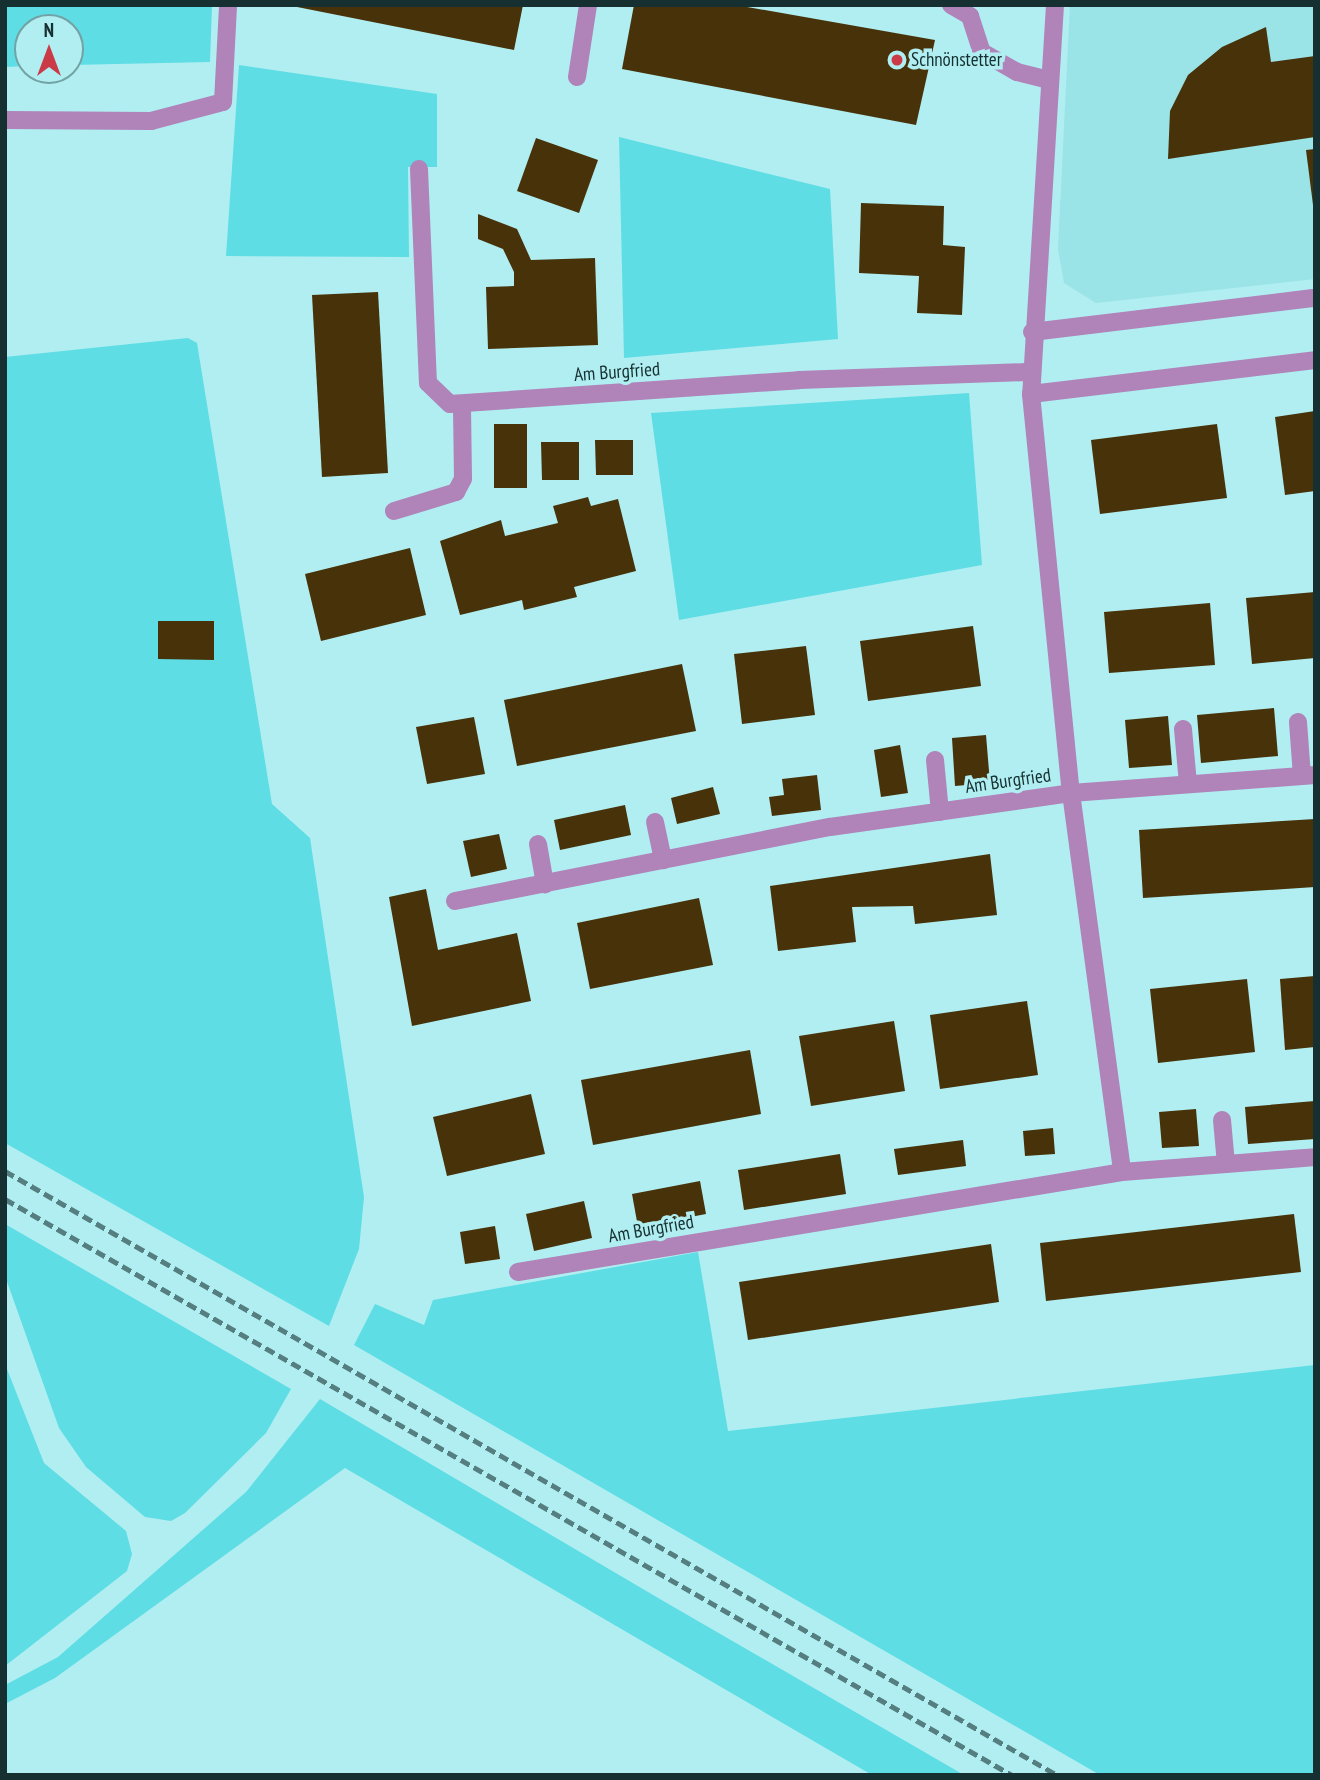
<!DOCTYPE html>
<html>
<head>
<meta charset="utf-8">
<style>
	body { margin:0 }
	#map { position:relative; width:1320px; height:1780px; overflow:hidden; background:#b0eef1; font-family:"PT Sans Narrow",sans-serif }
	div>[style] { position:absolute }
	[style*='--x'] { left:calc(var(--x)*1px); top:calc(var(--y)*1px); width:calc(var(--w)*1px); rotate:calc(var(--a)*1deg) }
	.built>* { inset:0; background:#9ae3e7 }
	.green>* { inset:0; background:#5edde5 }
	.building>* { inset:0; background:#473209 }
	.minor>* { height:18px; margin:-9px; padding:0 9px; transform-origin:9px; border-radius:9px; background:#b083b9 }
	.rail>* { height:5px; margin-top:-2.5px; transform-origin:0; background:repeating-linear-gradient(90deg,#557e80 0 10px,transparent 0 15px) }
	.dots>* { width:19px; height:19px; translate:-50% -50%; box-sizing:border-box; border:4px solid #b0eef1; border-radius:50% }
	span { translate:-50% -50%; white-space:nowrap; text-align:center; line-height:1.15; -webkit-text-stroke:7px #b0eef1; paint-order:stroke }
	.poi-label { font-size:19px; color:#162f30 }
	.left { translate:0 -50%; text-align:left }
	.street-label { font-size:19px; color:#162f30 }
	.frame { position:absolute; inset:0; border:7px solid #162f30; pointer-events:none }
	.north { position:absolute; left:14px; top:14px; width:70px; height:70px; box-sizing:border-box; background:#b0eef1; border:2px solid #72a2a4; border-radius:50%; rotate:0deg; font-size:19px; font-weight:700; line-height:28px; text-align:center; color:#162f30 }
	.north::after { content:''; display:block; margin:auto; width:24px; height:32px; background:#cb3b47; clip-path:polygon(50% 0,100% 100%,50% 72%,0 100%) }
</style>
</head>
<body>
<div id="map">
	<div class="built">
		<i style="clip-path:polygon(1070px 5px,1315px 5px,1315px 279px,1096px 303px,1064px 283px,1058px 249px)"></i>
	</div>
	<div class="green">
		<i style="clip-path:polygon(5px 5px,212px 5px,210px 62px,70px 65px,70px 28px,28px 28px,28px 66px,5px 67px)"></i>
		<i style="clip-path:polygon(239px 65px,437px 94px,437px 167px,408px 167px,409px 257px,226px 256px)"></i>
		<i style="clip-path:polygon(619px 137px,830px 189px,838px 339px,624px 358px)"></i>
		<i style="clip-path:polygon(188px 338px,197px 343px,272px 804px,310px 838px,364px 1197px,359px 1249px,329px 1326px,5px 1143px,5px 357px)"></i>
		<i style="clip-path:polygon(969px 393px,982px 565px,679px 620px,651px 413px)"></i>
		<i style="clip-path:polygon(5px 1224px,291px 1389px,266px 1433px,185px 1513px,171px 1521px,145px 1517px,86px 1467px,59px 1428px,5px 1276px)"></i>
		<i style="clip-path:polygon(698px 1252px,728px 1431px,1315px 1365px,1315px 1775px,1100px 1775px,354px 1345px,375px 1304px,424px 1325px,433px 1300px)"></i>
		<i style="clip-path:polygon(5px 1364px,44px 1463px,126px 1531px,132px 1554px,127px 1571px,5px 1666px)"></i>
		<i style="clip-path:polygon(320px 1399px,665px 1602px,964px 1775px,872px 1775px,345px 1468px,55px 1678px,5px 1704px,5px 1685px,58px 1657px,246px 1492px)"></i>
	</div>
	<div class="building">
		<i style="clip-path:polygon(287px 5px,523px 5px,514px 50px)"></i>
		<i style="clip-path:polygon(634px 5px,736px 5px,935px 40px,916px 125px,622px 69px)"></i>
		<i style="clip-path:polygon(1266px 27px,1271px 62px,1315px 56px,1315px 137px,1168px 159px,1170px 111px,1188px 75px,1222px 47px)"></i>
		<i style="clip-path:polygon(536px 138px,598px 160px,579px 213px,517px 191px)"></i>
		<i style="clip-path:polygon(1315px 149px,1315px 205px,1313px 205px,1306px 150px)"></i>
		<i style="clip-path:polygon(861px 203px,944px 206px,943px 245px,965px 247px,962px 315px,917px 313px,919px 276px,859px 273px)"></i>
		<i style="clip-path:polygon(478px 214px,517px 229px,531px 260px,595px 258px,598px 345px,488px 349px,486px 287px,514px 286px,514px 272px,503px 249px,478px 239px)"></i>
		<i style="clip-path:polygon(378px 292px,388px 473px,322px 477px,312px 295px)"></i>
		<i style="clip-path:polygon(1315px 411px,1315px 491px,1285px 495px,1275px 417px)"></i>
		<i style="clip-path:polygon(494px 424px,527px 424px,527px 488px,494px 488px)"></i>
		<i style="clip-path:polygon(1217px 424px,1227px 498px,1100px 514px,1091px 440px)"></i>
		<i style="clip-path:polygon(595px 440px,633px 440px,633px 475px,596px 475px)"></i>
		<i style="clip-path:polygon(541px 442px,579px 442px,579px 480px,542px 480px)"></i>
		<i style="clip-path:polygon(588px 497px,591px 506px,618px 499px,636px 571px,574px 587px,577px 597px,524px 610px,522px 600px,460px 615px,440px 541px,501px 520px,505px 536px,558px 523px,553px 506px)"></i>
		<i style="clip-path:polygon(410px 548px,426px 615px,321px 641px,305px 574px)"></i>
		<i style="clip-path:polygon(1315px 592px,1315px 658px,1252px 664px,1246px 598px)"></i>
		<i style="clip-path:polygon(1210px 603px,1215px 665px,1109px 673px,1104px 612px)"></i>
		<i style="clip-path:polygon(158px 621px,214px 621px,214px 660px,158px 659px)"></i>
		<i style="clip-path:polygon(973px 626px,981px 686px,868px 701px,860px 641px)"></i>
		<i style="clip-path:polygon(806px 646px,815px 715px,742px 724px,734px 654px)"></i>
		<i style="clip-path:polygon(682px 664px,696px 731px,517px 766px,504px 700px)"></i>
		<i style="clip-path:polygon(1274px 708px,1278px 756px,1201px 763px,1197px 715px)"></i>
		<i style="clip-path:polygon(1168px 716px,1172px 765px,1129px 768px,1125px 720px)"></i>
		<i style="clip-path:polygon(474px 717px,485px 774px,427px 784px,416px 727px)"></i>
		<i style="clip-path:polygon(986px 735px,990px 783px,955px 786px,952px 738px)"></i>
		<i style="clip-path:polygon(900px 745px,908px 793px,881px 797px,874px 750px)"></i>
		<i style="clip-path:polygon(817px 775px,821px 810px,772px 816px,769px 797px,784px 795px,782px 779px)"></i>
		<i style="clip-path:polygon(713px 787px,720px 814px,677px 824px,671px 798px)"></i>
		<i style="clip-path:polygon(625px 805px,631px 835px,560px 850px,554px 820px)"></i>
		<i style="clip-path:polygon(1315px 819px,1315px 887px,1143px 898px,1139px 830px)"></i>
		<i style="clip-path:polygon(499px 834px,507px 869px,471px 877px,463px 841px)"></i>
		<i style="clip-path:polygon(990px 854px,997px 915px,915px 924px,913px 906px,852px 907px,856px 942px,778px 951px,770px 886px)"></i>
		<i style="clip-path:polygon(426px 889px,438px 950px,517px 933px,531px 1001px,412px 1026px,389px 897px)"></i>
		<i style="clip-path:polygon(699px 898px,713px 965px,590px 989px,577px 923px)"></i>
		<i style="clip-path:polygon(1315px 976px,1315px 1047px,1285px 1050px,1280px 979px)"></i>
		<i style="clip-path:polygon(1247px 979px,1255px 1052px,1158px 1063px,1150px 989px)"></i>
		<i style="clip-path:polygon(1027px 1001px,1038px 1075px,940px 1089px,930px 1015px)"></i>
		<i style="clip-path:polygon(894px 1021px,905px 1091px,811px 1106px,799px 1036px)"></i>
		<i style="clip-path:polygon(750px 1050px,761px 1114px,593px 1145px,581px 1080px)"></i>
		<i style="clip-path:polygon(531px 1094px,545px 1154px,447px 1176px,433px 1117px)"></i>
		<i style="clip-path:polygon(1315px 1101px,1315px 1139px,1248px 1144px,1245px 1107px)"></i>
		<i style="clip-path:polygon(1196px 1109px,1199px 1146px,1162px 1148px,1159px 1112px)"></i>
		<i style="clip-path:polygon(1053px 1128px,1055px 1154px,1025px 1156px,1023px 1131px)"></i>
		<i style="clip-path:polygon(963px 1140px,966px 1166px,898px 1175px,894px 1149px)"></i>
		<i style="clip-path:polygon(840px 1154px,846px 1194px,744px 1210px,738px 1170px)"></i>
		<i style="clip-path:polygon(700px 1181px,706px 1214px,638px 1227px,632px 1194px)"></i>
		<i style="clip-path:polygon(584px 1201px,592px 1238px,534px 1251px,526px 1214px)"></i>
		<i style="clip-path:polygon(1294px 1214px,1301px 1272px,1046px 1301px,1040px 1243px)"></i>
		<i style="clip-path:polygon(495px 1226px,500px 1259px,465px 1264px,460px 1232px)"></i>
		<i style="clip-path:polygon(991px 1244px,999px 1302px,748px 1340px,739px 1282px)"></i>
	</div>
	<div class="minor">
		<i style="--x:951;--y:5;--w:22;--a:30"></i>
		<i style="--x:970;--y:16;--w:38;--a:72"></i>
		<i style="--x:982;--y:52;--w:40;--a:29.7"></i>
		<i style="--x:1017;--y:72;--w:34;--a:14"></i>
		<i style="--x:1055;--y:5;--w:390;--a:93.5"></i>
		<i style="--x:1031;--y:394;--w:401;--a:84.3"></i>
		<i style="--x:1071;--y:793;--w:382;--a:82.3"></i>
		<i style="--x:577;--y:77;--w:73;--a:-81.3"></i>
		<i style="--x:5;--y:120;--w:146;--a:0.4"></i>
		<i style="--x:151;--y:121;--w:74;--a:-14.8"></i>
		<i style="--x:223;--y:102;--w:97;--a:-87"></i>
		<i style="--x:419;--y:169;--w:214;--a:87.6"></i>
		<i style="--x:428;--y:383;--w:30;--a:44"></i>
		<i style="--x:450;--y:404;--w:350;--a:-3.9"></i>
		<i style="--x:799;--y:380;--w:233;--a:-2"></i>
		<i style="--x:1032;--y:332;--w:285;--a:-6.9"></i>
		<i style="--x:1031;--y:394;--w:286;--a:-6.8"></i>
		<i style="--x:394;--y:511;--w:65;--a:-17"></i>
		<i style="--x:456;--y:492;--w:15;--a:-62"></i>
		<i style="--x:463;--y:479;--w:74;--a:-90.8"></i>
		<i style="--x:1298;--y:722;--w:54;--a:85.8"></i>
		<i style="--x:1183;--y:729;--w:55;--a:84.8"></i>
		<i style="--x:935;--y:760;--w:52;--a:84.5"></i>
		<i style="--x:655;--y:822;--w:39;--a:78"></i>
		<i style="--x:538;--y:844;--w:41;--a:80.1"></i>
		<i style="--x:455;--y:901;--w:382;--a:-11.2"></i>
		<i style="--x:830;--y:827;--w:243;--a:-8"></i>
		<i style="--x:1071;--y:793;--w:245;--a:-4.2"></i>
		<i style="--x:1222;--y:1120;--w:44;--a:84.8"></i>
		<i style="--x:518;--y:1272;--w:612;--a:-9.4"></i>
		<i style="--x:1122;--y:1172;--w:194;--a:-4.4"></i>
	</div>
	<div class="rail">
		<i style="--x:5;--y:1171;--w:1213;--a:29.86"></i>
		<i style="--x:5;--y:1199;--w:1160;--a:29.77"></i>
	</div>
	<div class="dots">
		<i style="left:897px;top:60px;background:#cb3b47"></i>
	</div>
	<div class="poi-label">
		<span class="left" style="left:911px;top:60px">Schnönstetter</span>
	</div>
	<div class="street-label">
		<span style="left:617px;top:372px;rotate:-4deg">Am Burgfried</span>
		<span style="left:1008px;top:781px;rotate:-8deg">Am Burgfried</span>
		<span style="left:651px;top:1229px;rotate:-10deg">Am Burgfried</span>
	</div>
	<div class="frame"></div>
	<div class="north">N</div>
</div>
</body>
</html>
